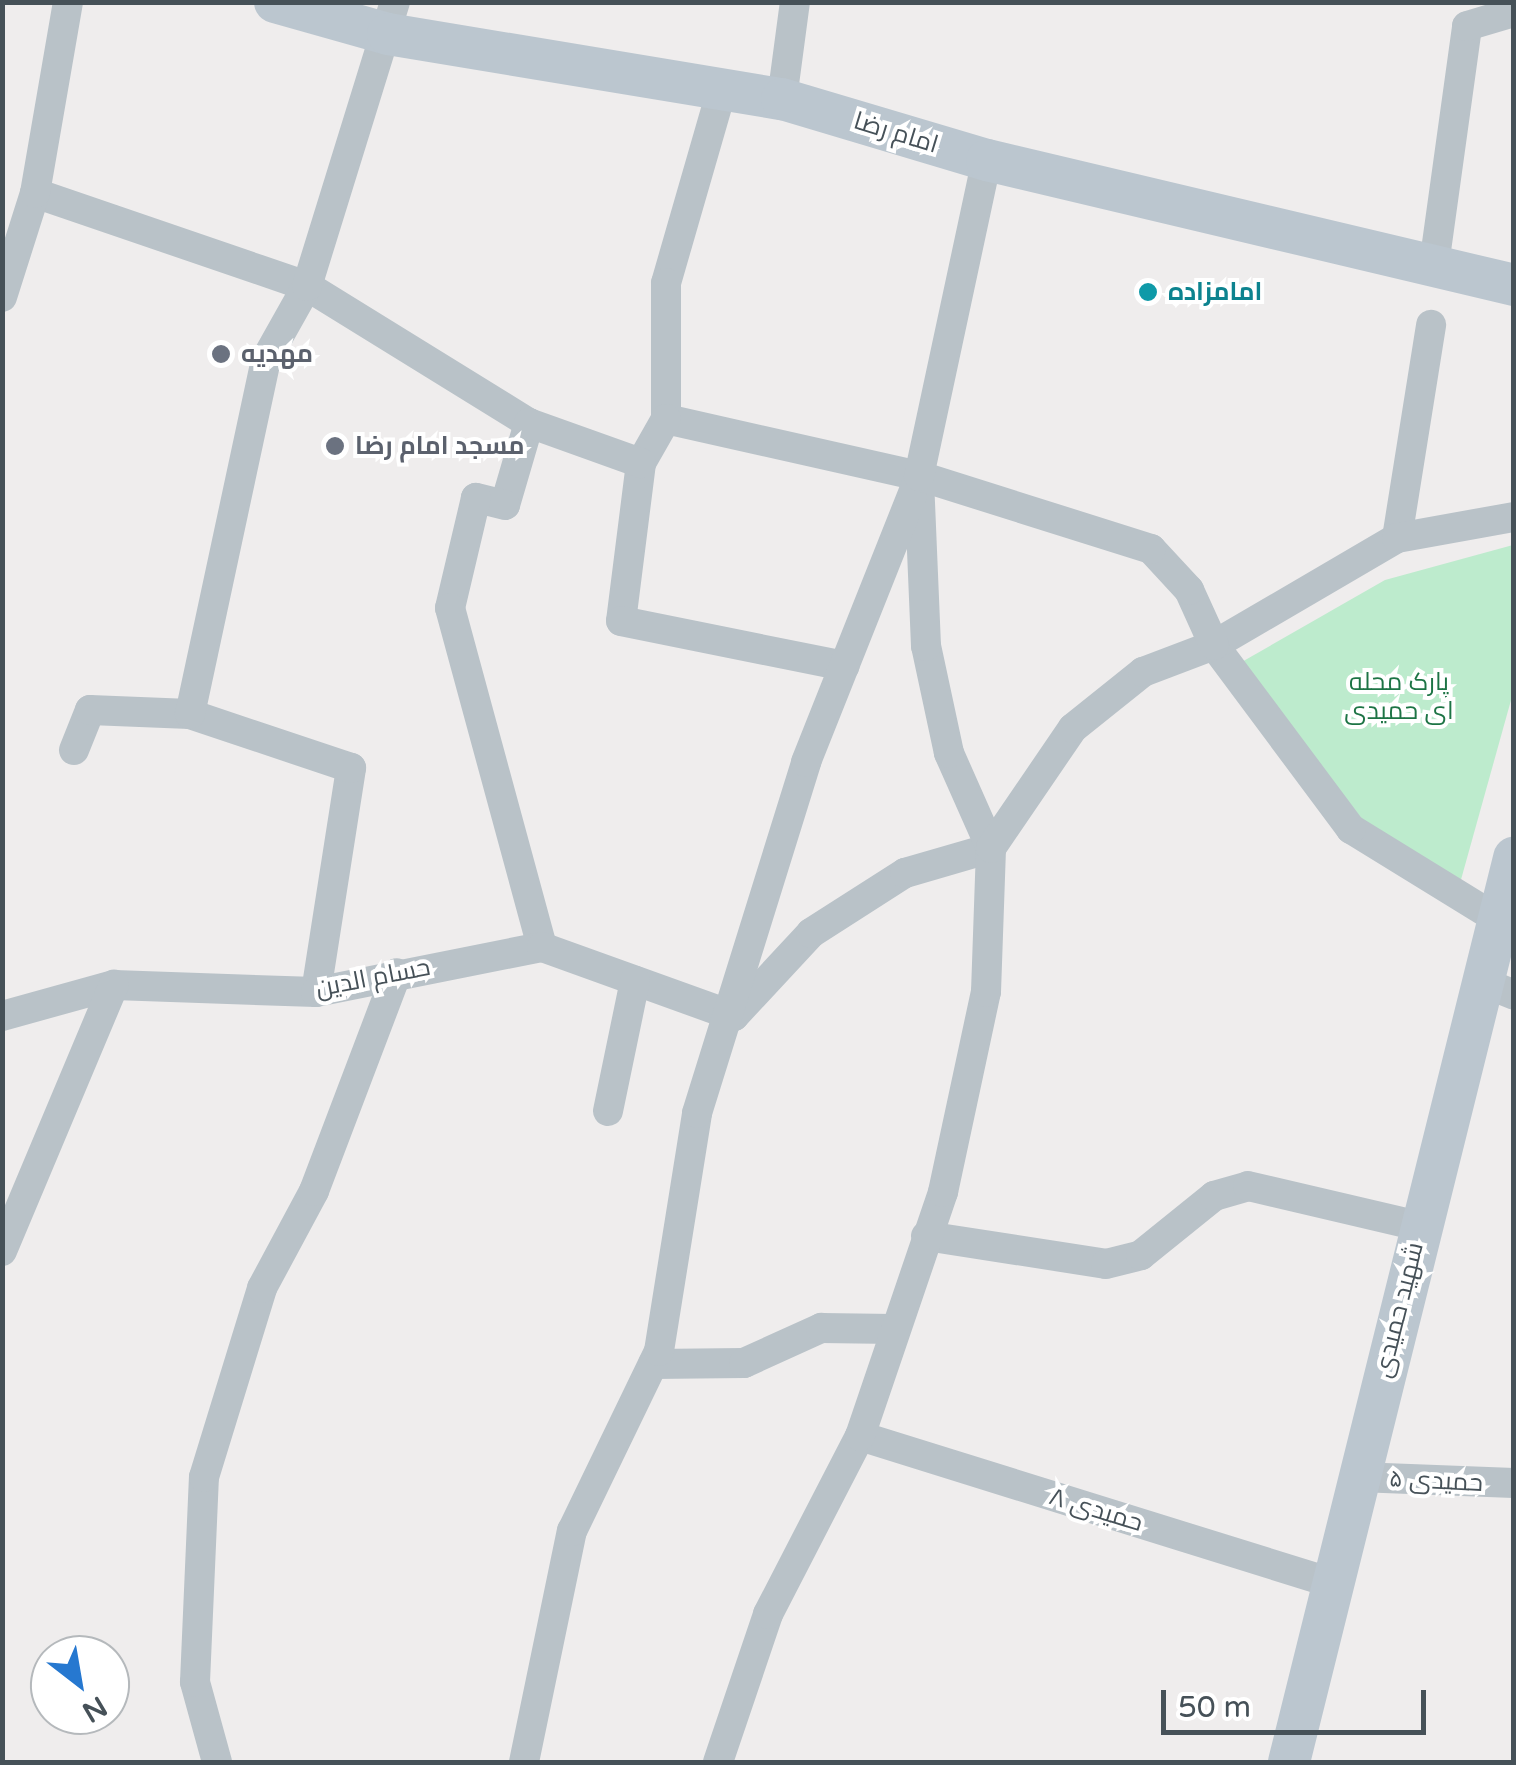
<!DOCTYPE html>
<html>
<head>
<meta charset="utf-8">
<style>
	body { margin:0 }
	#map { position:relative; width:1516px; height:1765px; overflow:hidden; background:#efeded; font-family:"Varela Round",Cairo,sans-serif }
	div>[style] { position:absolute }
	[style*='--x'] { left:calc(var(--x)*1px); top:calc(var(--y)*1px); width:calc(var(--w)*1px); rotate:calc(var(--a)*1deg) }
	.green>* { inset:0; background:#bdebcd }
	.minor>* { height:30px; margin:-15px; padding:0 15px; transform-origin:15px; border-radius:15px; background:#b9c2c8 }
	.secondary>* { height:42px; margin:-21px; padding:0 21px; transform-origin:21px; border-radius:21px; background:#bbc6cf }
	.dots>* { width:28px; height:28px; translate:-50% -50%; box-sizing:border-box; border:5px solid #fff; border-radius:50% }
	span { translate:-50% -50%; white-space:nowrap; text-align:center; line-height:1.15; -webkit-text-stroke:8px #fff; paint-order:stroke }
	.street-label { font-size:25px; color:#465158 }
	.culture-label { font-size:25px; color:#0d838f; font-weight:700 }
	.left { translate:0 -50%; text-align:left }
	.worship-label { font-size:25px; color:#5b616d; font-weight:700 }
	.park-label { font-size:25px; color:#1d7445 }
	.frame { position:absolute; inset:0; border:5px solid #465158; pointer-events:none }
	.north { position:absolute; left:30px; top:1635px; width:100px; height:100px; box-sizing:border-box; background:#fff; border:2px solid #b5b9bc; border-radius:50%; rotate:149deg; font-size:28px; font-weight:700; line-height:40px; text-align:center; color:#465158 }
	.north::after { content:''; display:block; margin:auto; width:35px; height:45px; background:#2678d0; clip-path:polygon(50% 0,100% 100%,50% 72%,0 100%) }
	.scale { position:absolute; left:1161px; top:1690px; width:265px; height:45px; box-sizing:border-box; border:5px solid #465158; border-top:0; padding-left:12px; font-size:30px; line-height:35px; white-space:nowrap; color:#465158; -webkit-text-stroke:8px #fff; paint-order:stroke }
</style>
</head>
<body>
<div id="map">
	<div class="green">
		<i style="clip-path:polygon(1513px 545px,1513px 693px,1457px 894px,1376px 837px,1240px 663px,1385px 580px)"></i>
	</div>
	<div class="minor">
		<i style="--x:722;--y:89;--w:202;--a:106.1"></i>
		<i style="--x:666;--y:283;--w:136;--a:90"></i>
		<i style="--x:666;--y:419;--w:259;--a:12.7"></i>
		<i style="--x:782;--y:99;--w:98;--a:-82.4"></i>
		<i style="--x:35;--y:193;--w:287;--a:18.9"></i>
		<i style="--x:307;--y:286;--w:261;--a:31.7"></i>
		<i style="--x:529;--y:423;--w:85;--a:106.3"></i>
		<i style="--x:505;--y:505;--w:30;--a:-166"></i>
		<i style="--x:476;--y:498;--w:113;--a:103.3"></i>
		<i style="--x:450;--y:608;--w:351;--a:74.8"></i>
		<i style="--x:1434;--y:265;--w:241;--a:-82.1"></i>
		<i style="--x:1467;--y:26;--w:49;--a:-16.6"></i>
		<i style="--x:2;--y:297;--w:109;--a:-72.4"></i>
		<i style="--x:35;--y:193;--w:194;--a:-80.2"></i>
		<i style="--x:666;--y:419;--w:51;--a:119.6"></i>
		<i style="--x:641;--y:463;--w:159;--a:97.2"></i>
		<i style="--x:621;--y:621;--w:228;--a:11.4"></i>
		<i style="--x:529;--y:423;--w:119;--a:19.7"></i>
		<i style="--x:1397;--y:538;--w:216;--a:-80.9"></i>
		<i style="--x:74;--y:750;--w:43;--a:-68.2"></i>
		<i style="--x:90;--y:710;--w:100;--a:2.3"></i>
		<i style="--x:1499;--y:920;--w:174;--a:-148.4"></i>
		<i style="--x:1351;--y:829;--w:229;--a:-126.7"></i>
		<i style="--x:1214;--y:645;--w:212;--a:-30.3"></i>
		<i style="--x:1397;--y:538;--w:119;--a:-10.2"></i>
		<i style="--x:1480;--y:981;--w:37;--a:22"></i>
		<i style="--x:316;--y:992;--w:227;--a:-81.1"></i>
		<i style="--x:351;--y:768;--w:170;--a:-161.5"></i>
		<i style="--x:190;--y:714;--w:363;--a:-77.9"></i>
		<i style="--x:266;--y:359;--w:84;--a:-60.7"></i>
		<i style="--x:307;--y:286;--w:297;--a:-72.8"></i>
		<i style="--x:2;--y:1016;--w:116;--a:-15.5"></i>
		<i style="--x:114;--y:985;--w:202;--a:2"></i>
		<i style="--x:316;--y:992;--w:230;--a:-11.3"></i>
		<i style="--x:542;--y:947;--w:204;--a:19.8"></i>
		<i style="--x:734;--y:1016;--w:113;--a:-47.1"></i>
		<i style="--x:811;--y:933;--w:112;--a:-32.6"></i>
		<i style="--x:905;--y:873;--w:90;--a:-16.2"></i>
		<i style="--x:991;--y:848;--w:104;--a:-113.9"></i>
		<i style="--x:949;--y:753;--w:109;--a:-102.1"></i>
		<i style="--x:926;--y:646;--w:170;--a:-92.4"></i>
		<i style="--x:608;--y:1111;--w:133;--a:-78.3"></i>
		<i style="--x:926;--y:1236;--w:182;--a:8.8"></i>
		<i style="--x:1106;--y:1264;--w:36;--a:-14"></i>
		<i style="--x:1141;--y:1255;--w:94;--a:-38.9"></i>
		<i style="--x:1214;--y:1196;--w:35;--a:-16"></i>
		<i style="--x:1248;--y:1186;--w:176;--a:13.2"></i>
		<i style="--x:2;--y:1251;--w:289;--a:-67.2"></i>
		<i style="--x:653;--y:1364;--w:91;--a:-0.6"></i>
		<i style="--x:744;--y:1363;--w:85;--a:-24.4"></i>
		<i style="--x:821;--y:1328;--w:73;--a:0.8"></i>
		<i style="--x:860;--y:1436;--w:494;--a:17.3"></i>
		<i style="--x:1358;--y:1477;--w:156;--a:2.2"></i>
		<i style="--x:217;--y:1762;--w:83;--a:-105.4"></i>
		<i style="--x:195;--y:1682;--w:205;--a:-87.5"></i>
		<i style="--x:204;--y:1477;--w:198;--a:-72.9"></i>
		<i style="--x:262;--y:1288;--w:110;--a:-61.8"></i>
		<i style="--x:314;--y:1191;--w:233;--a:-69.2"></i>
		<i style="--x:524;--y:1762;--w:236;--a:-78.3"></i>
		<i style="--x:572;--y:1531;--w:200;--a:-64.2"></i>
		<i style="--x:659;--y:1351;--w:241;--a:-80.9"></i>
		<i style="--x:697;--y:1113;--w:368;--a:-72.7"></i>
		<i style="--x:806;--y:762;--w:297;--a:-68.3"></i>
		<i style="--x:718;--y:1762;--w:156;--a:-71.3"></i>
		<i style="--x:768;--y:1614;--w:200;--a:-62.7"></i>
		<i style="--x:860;--y:1436;--w:258;--a:-71.2"></i>
		<i style="--x:943;--y:1192;--w:205;--a:-77.9"></i>
		<i style="--x:986;--y:992;--w:144;--a:-88"></i>
		<i style="--x:991;--y:848;--w:145;--a:-55.7"></i>
		<i style="--x:1073;--y:728;--w:90;--a:-38.7"></i>
		<i style="--x:1143;--y:672;--w:76;--a:-20.8"></i>
		<i style="--x:1214;--y:645;--w:60;--a:-114.4"></i>
		<i style="--x:1189;--y:590;--w:56;--a:-132.8"></i>
		<i style="--x:1151;--y:549;--w:243;--a:-162.5"></i>
		<i style="--x:919;--y:476;--w:323;--a:-77.9"></i>
	</div>
	<div class="secondary">
		<i style="--x:275;--y:2;--w:117;--a:15.8"></i>
		<i style="--x:388;--y:34;--w:399;--a:9.4"></i>
		<i style="--x:782;--y:99;--w:214;--a:16.6"></i>
		<i style="--x:987;--y:160;--w:542;--a:13.34"></i>
		<i style="--x:1289;--y:1762;--w:932;--a:-76.02"></i>
	</div>
	<div class="dots">
		<i style="left:1148px;top:292px;background:#0f9aa8"></i>
		<i style="left:221px;top:354px;background:#6b7280"></i>
		<i style="left:335px;top:446px;background:#6b7280"></i>
	</div>
	<div class="street-label">
		<span style="left:896px;top:133px;rotate:17deg">امام رضا</span>
		<span style="left:373px;top:978px;rotate:-11deg">حسام الدین</span>
		<span style="left:1399px;top:1310px;rotate:-76deg">شهید حمیدی</span>
		<span style="left:1436px;top:1481px;rotate:3deg">حمیدی ۵</span>
		<span style="left:1096px;top:1510px;rotate:17deg">حمیدی ۸</span>
	</div>
	<div class="culture-label">
		<span class="left" style="left:1168px;top:292px">امامزاده</span>
	</div>
	<div class="worship-label">
		<span class="left" style="left:241px;top:354px">مهدیه</span>
		<span class="left" style="left:355px;top:446px">مسجد امام رضا</span>
	</div>
	<div class="park-label">
		<span style="left:1399px;top:697px">پارک محله<br>ای حمیدی</span>
	</div>
	<div class="frame"></div>
	<div class="north">N</div>
	<div class="scale">50 m</div>
</div>
</body>
</html>
